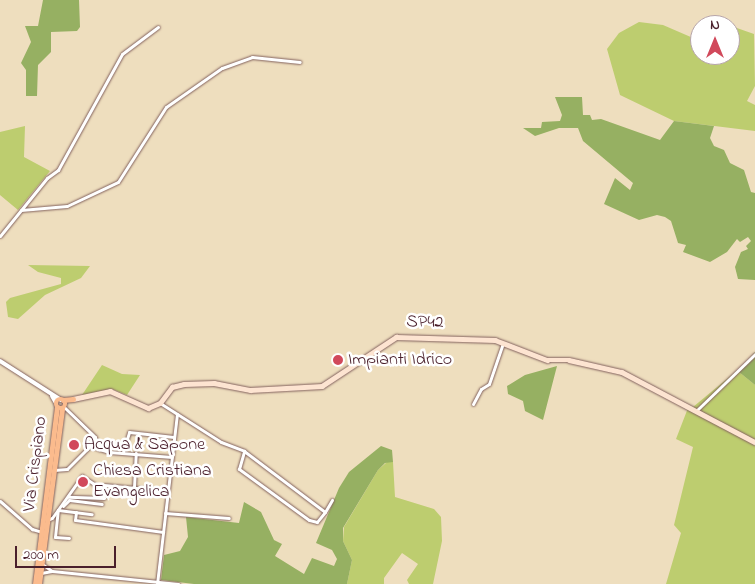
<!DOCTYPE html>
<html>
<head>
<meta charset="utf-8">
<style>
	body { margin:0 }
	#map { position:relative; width:755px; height:584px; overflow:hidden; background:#eedebe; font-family:"Indie Flower",sans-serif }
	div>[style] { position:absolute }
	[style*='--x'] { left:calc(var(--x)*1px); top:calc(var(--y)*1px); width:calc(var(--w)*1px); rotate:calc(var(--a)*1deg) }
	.green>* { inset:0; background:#bdcd6f }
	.forest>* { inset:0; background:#96b062 }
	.roads { filter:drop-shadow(0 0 1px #83625e) drop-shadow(0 0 1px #83625e) }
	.minor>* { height:3px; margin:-1.5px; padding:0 1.5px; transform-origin:1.5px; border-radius:1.5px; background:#fff }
	.tertiary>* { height:4px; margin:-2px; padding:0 2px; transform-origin:2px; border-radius:2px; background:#fff }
	.secondary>* { height:4.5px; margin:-2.25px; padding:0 2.25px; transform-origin:2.25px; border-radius:2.25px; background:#fde4d1 }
	.primary>* { height:4.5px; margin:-2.25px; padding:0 2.25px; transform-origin:2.25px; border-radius:2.25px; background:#fbbb8d }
	.primary>.ring { margin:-2.25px; padding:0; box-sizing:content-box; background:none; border:4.5px solid #fbbb8d; border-radius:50% }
	.dots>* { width:14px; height:14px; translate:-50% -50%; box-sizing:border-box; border:2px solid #fff; border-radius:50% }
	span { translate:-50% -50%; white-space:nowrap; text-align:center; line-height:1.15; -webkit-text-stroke:5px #fff; paint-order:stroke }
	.street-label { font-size:18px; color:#4a1f2b }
	.poi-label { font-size:18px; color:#4a1f2b }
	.left { translate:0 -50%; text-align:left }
	.north { position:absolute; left:690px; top:15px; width:50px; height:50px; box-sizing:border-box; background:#fff; border:1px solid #b7a5aa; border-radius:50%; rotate:0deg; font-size:14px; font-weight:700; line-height:20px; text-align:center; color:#4a1f2b }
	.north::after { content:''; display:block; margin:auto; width:18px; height:22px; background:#d1495b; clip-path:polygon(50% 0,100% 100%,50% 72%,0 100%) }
	.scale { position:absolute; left:15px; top:546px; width:101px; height:22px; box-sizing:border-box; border:2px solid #4a1f2b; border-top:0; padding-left:6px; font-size:15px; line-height:18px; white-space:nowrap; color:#4a1f2b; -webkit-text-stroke:4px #fff; paint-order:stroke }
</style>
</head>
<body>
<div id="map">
	<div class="green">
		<i style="clip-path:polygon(639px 22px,663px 25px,700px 41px,700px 55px,730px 55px,730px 30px,734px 27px,754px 34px,755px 86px,747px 101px,755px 105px,755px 131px,674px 121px,620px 95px,607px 49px,619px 33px)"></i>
		<i style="clip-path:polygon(25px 126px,24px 157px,50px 171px,18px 210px,0 195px,0 132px)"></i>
		<i style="clip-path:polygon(28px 265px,90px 266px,81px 278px,45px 295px,18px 319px,8px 317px,6px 302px,10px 298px,61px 284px,61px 278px,38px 272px)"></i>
		<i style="clip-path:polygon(102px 365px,122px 374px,140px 375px,127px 395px,112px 389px,82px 395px)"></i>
		<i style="clip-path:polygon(740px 368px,739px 372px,755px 385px,755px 441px,693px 407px)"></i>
		<i style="clip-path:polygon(688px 408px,755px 444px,755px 584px,666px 584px,681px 533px,674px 525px,693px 447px,676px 439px)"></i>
		<i style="clip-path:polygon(387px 462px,393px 462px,395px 497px,434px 509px,441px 517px,442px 541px,433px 584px,409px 584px,407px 580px,418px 564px,402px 553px,384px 578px,384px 584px,347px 584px,352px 560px,343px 541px,344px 527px,378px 470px)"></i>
	</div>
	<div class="forest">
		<i style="clip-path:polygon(43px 0,79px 0,80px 27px,77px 31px,51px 32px,51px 52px,38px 65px,37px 96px,26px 96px,26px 70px,21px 63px,31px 42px,25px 26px,38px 26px)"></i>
		<i style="clip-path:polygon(555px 97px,582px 97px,583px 115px,590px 115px,592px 120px,601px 119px,660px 140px,674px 121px,714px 126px,710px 138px,714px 146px,724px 150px,730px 163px,744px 170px,751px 192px,755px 193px,755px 280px,738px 279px,735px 267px,741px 252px,748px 249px,746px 246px,751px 241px,748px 237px,740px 242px,737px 239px,727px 252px,710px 262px,683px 252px,686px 245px,678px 243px,671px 221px,665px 217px,657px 215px,639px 220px,604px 204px,615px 178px,630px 190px,633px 183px,583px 141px,578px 128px,559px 128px,535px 136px,523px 128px,541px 128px,542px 122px,560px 121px,562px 115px)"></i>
		<i style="clip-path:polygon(755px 352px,755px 385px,739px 372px)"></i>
		<i style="clip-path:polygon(557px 366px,543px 420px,525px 411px,523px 401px,508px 394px,507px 386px,525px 375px)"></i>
		<i style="clip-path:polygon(381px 446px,392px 450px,393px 462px,385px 463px,378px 470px,343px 528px,343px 541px,352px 560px,347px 584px,194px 584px,161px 580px,164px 555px,180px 551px,188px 537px,186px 517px,239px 523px,244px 502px,261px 512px,274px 540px,282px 544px,275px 556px,304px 574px,312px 558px,334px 566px,337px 559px,332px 550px,316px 543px,339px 488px,349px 472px)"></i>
	</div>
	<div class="roads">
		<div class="minor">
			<i style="--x:21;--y:210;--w:46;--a:-5"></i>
			<i style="--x:67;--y:206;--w:56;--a:-25.2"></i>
			<i style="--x:118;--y:182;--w:89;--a:-57.4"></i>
			<i style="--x:166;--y:107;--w:68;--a:-34.9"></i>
			<i style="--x:222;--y:68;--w:32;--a:-20"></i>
			<i style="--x:252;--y:57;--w:48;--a:5.9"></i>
			<i style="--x:0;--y:236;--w:75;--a:-51"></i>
			<i style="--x:47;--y:178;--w:14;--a:-36"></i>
			<i style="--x:58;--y:170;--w:132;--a:-61.1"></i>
			<i style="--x:122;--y:54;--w:45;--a:-36.9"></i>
			<i style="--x:160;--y:403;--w:72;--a:32.6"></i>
			<i style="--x:221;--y:442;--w:25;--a:21"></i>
			<i style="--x:244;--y:451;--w:101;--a:37"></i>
			<i style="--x:325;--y:512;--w:13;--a:129"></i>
			<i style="--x:317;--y:522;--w:8;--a:-166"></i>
			<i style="--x:309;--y:520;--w:87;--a:-143.9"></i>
			<i style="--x:239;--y:469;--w:19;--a:-74"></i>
			<i style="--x:473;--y:404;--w:17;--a:-62"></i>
			<i style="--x:481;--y:389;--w:9;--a:-32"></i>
			<i style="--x:489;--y:384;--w:43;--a:-71.1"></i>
			<i style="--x:64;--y:407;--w:43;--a:44.1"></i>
			<i style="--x:95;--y:437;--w:13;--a:72"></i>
			<i style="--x:696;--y:411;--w:82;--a:-44"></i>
			<i style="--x:90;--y:446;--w:20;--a:18"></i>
			<i style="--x:109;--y:452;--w:63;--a:4.5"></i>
			<i style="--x:123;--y:452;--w:21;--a:-73"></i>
			<i style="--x:129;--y:432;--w:45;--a:6.3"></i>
			<i style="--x:54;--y:470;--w:13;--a:-4"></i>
			<i style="--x:67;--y:469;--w:33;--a:-45"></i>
			<i style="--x:90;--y:446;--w:10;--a:-61"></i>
			<i style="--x:104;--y:485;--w:64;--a:5.4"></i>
			<i style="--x:134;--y:487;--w:34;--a:-87"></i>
			<i style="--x:0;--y:501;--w:43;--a:41.2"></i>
			<i style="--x:32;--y:529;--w:10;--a:17"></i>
			<i style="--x:63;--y:506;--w:8;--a:-45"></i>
			<i style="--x:69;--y:500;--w:33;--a:7"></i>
			<i style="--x:76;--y:512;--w:8;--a:97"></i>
			<i style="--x:75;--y:520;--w:89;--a:7.8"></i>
			<i style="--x:325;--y:512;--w:14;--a:-60"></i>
			<i style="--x:165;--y:513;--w:64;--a:4.5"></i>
			<i style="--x:47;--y:520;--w:5;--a:-22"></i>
			<i style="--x:52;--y:518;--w:52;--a:-54.5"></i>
			<i style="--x:82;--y:476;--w:14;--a:34"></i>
			<i style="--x:94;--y:484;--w:17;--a:54"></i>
			<i style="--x:104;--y:498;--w:36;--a:-178"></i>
			<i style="--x:69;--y:538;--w:14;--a:-176"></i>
			<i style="--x:55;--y:537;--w:27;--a:-84"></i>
			<i style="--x:58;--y:510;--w:34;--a:7"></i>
			<i style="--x:42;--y:564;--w:12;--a:35"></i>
			<i style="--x:41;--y:573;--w:11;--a:-10"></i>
			<i style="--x:52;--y:571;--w:127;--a:5.9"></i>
			<i style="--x:157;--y:584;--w:171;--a:-83.3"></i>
		</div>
		<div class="tertiary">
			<i style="--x:0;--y:361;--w:72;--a:32.6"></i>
			<i style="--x:52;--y:396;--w:8;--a:60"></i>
		</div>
		<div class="secondary">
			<i style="--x:73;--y:399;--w:38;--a:-12"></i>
			<i style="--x:110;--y:391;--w:42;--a:24.1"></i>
			<i style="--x:148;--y:408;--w:13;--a:-23"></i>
			<i style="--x:160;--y:403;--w:20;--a:-53"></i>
			<i style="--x:172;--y:387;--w:12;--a:-14"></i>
			<i style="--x:184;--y:384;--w:30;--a:-2"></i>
			<i style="--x:214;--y:383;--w:37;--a:11"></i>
			<i style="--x:250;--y:390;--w:72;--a:-3.2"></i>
			<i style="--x:322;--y:386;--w:89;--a:-33.5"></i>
			<i style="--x:396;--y:337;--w:99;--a:1.7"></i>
			<i style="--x:495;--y:340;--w:56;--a:21"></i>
			<i style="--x:547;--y:360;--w:22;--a:0"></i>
			<i style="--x:569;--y:360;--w:54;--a:12.8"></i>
			<i style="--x:622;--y:372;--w:150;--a:27.8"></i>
		</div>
		<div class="primary">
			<i class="ring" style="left:56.5px;top:399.5px;width:4.5px;height:4.5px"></i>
			<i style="--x:63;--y:400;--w:10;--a:-6"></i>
			<i style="--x:35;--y:584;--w:178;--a:-82.9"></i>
			<i style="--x:39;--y:584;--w:177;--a:-82.5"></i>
		</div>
	</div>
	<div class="dots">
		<i style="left:338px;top:360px;background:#d1495b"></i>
		<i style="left:74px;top:445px;background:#d1495b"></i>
		<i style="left:83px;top:482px;background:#d1495b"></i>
	</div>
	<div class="street-label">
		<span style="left:425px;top:323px;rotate:1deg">SP42</span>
		<span style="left:36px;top:464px;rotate:-83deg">Via Crispiano</span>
	</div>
	<div class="poi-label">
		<span class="left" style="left:348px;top:360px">Impianti Idrico</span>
		<span class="left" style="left:84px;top:445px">Acqua &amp; Sapone</span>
		<span class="left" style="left:93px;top:482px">Chiesa Cristiana<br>Evangelica</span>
	</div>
	<div class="north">N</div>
	<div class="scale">200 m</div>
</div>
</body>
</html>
